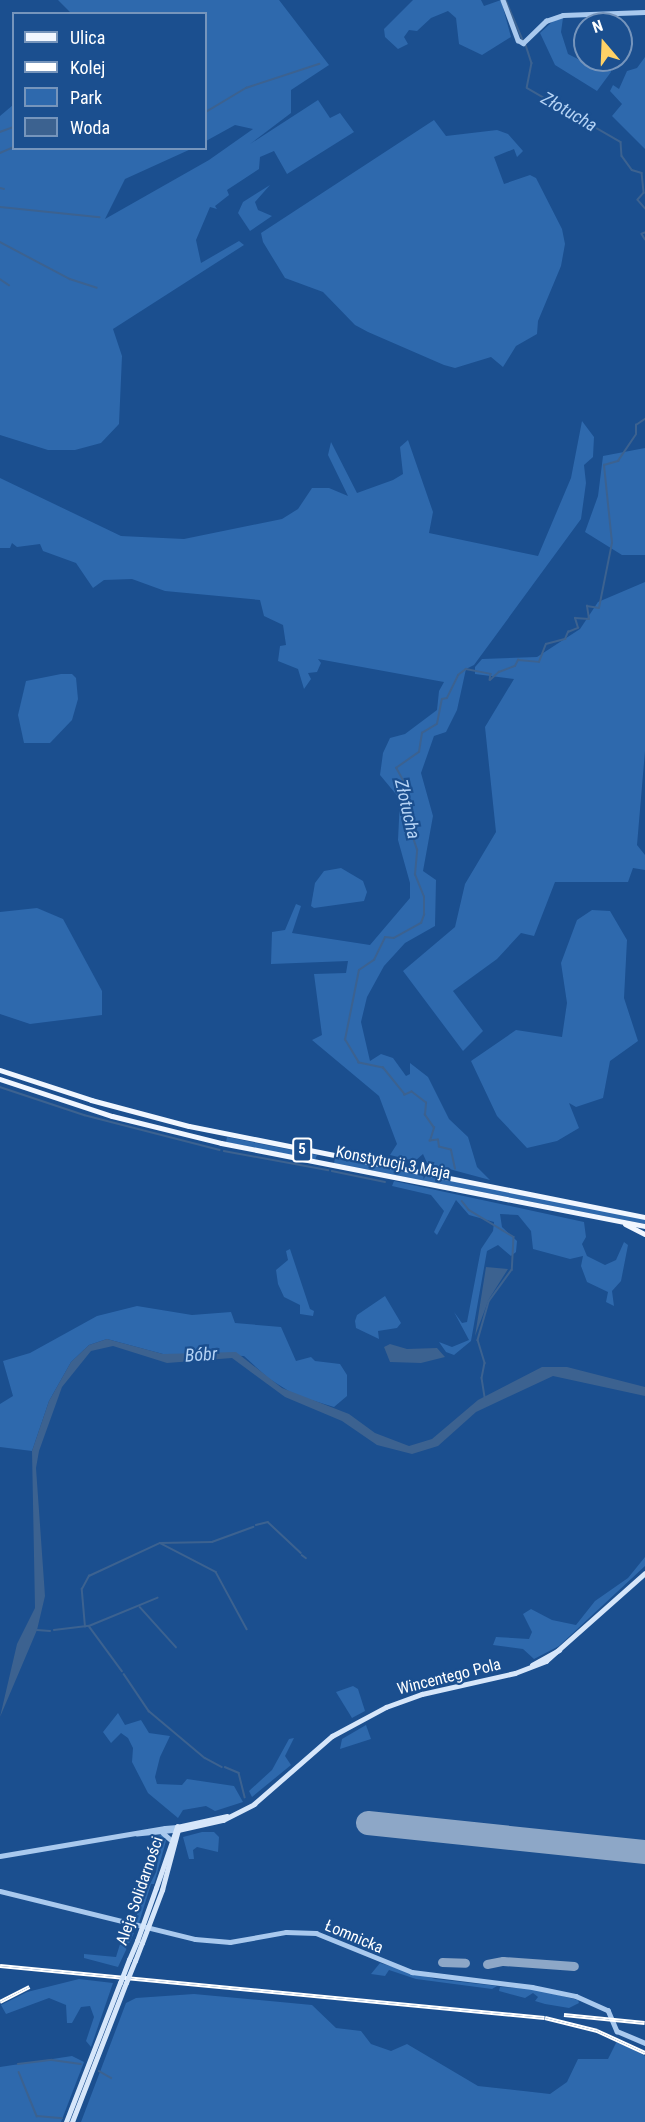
<!DOCTYPE html>
<html>
<head>
<meta charset="utf-8">
<style>
	body { margin:0 }
	#map { position:relative; width:645px; height:2122px; overflow:hidden; background:#1b4f8f; font-family:"Roboto Condensed",sans-serif }
	div>[style] { position:absolute }
	[style*='--x'] { left:calc(var(--x)*1px); top:calc(var(--y)*1px); width:calc(var(--w)*1px); rotate:calc(var(--a)*1deg) }
	.green>* { inset:0; background:#2e69ad }
	.water>* { inset:0; background:#3c6290 }
	.stream>* { height:1.5px; margin:-0.75px; padding:0 0.75px; transform-origin:0.75px; border-radius:0.75px; background:#3c6290 }
	.taxiway>* { height:9px; margin:-4.5px; padding:0 4.5px; transform-origin:4.5px; border-radius:4.5px; background:#8da7c7 }
	.runway>* { height:24px; margin:-12px; padding:0 12px; transform-origin:12px; border-radius:12px; background:#8da7c7 }
	.tertiary>* { height:4.5px; margin:-2.25px; padding:0 2.25px; transform-origin:2.25px; border-radius:2.25px; background:#a9c9ee }
	.secondary>* { height:4.5px; margin:-2.25px; padding:0 2.25px; transform-origin:2.25px; border-radius:2.25px; background:#d6e6fa }
	.primary>* { height:5px; margin:-2.5px; padding:0 2.5px; transform-origin:2.5px; border-radius:2.5px; background:#f0f6ff }
	.rail>* { height:4px; margin-top:-2px; transform-origin:0; background:repeating-linear-gradient(90deg,#1b4f8f 0 4.5px,#fff 0 9px); box-sizing:border-box; border-block:2px solid #fff }
	.secondary-bridge>* { height:4.5px; margin:-2.25px; padding:0 2.25px; transform-origin:2.25px; border-radius:2.25px; background:#d6e6fa }
	span { translate:-50% -50%; white-space:nowrap; text-align:center; line-height:1.15; -webkit-text-stroke:4.5px #1b4f8f; paint-order:stroke }
	.shield-label span { padding:2px 4px; background:#1b4f8f; border:2px solid; border-radius:4px; -webkit-text-stroke-width:0 }
	.shield-label { font-size:15px; color:#fff; font-weight:700 }
	.street-label { font-size:16px; color:#fff }
	.water-label { font-size:18px; color:#b5d3f5; font-style:italic }
	.legend { position:absolute; left:12px; top:12px; width:195px; height:138px; box-sizing:border-box; background:#1b4f8f; border:2px solid #7695bc; margin:0; padding:8px 10px; list-style:none; font-size:18px; color:#fff }
	.legend li { display:flex; align-items:center; gap:12px; height:30px }
	.legend b { width:30px; border:2px solid #7695bc }
	.north { position:absolute; left:573px; top:12px; width:60px; height:60px; box-sizing:border-box; background:#1b4f8f; border:2px solid #7695bc; border-radius:50%; rotate:341deg; font-size:16px; font-weight:700; line-height:24px; text-align:center; color:#fff }
	.north::after { content:''; display:block; margin:auto; width:21px; height:27px; background:#ffd166; clip-path:polygon(50% 0,100% 100%,50% 72%,0 100%) }
</style>
</head>
<body>
<div id="map">
	<div class="green">
		<i style="clip-path:polygon(58px 0,279px 0,329px 65px,291px 90px,291px 113px,250px 144px,318px 100px,330px 118px,340px 113px,354px 132px,287px 174px,274px 151px,260px 157px,259px 169px,227px 190px,229px 195px,215px 206px,217px 209px,210px 207px,196px 240px,201px 263px,239px 241px,244px 245px,113px 329px,122px 356px,119px 424px,101px 443px,75px 450px,48px 450px,0 435px,0 116px,13px 105px,14px 148px,191px 149px,125px 179px,105px 219px,209px 160px,253px 129px,235px 125px,206px 141px,206px 14px,71px 13px)"></i>
		<i style="clip-path:polygon(413px 0,481px 0,484px 6px,501px 0,511px 37px,482px 55px,459px 44px,456px 18px,448px 11px,431px 18px,417px 31px,409px 30px,404px 37px,408px 44px,398px 49px,385px 37px,384px 29px)"></i>
		<i style="clip-path:polygon(563px 18px,561px 32px,568px 54px,582px 61px,610px 60px,611px 72px,597px 91px,555px 65px,540px 33px,553px 21px)"></i>
		<i style="clip-path:polygon(645px 57px,645px 149px,612px 116px,622px 104px,610px 91px,613px 85px,619px 89px,627px 71px,637px 68px)"></i>
		<i style="clip-path:polygon(434px 120px,446px 136px,497px 130px,508px 134px,523px 151px,517px 157px,514px 149px,494px 157px,504px 184px,530px 175px,536px 178px,562px 229px,565px 244px,561px 266px,538px 321px,537px 334px,516px 346px,503px 367px,491px 357px,455px 368px,444px 365px,368px 332px,355px 325px,323px 292px,285px 278px,263px 242px,261px 233px)"></i>
		<i style="clip-path:polygon(270px 185px,255px 202px,258px 210px,272px 216px,250px 231px,238px 213px,243px 202px)"></i>
		<i style="clip-path:polygon(582px 421px,594px 437px,593px 457px,584px 465px,586px 483px,581px 519px,474px 665px,466px 669px,457px 710px,446px 732px,434px 736px,421px 773px,433px 816px,423px 871px,436px 880px,435px 926px,405px 943px,384px 966px,367px 997px,361px 1022px,370px 1061px,381px 1054px,393px 1058px,406px 1076px,410px 1074px,410px 1063px,428px 1077px,449px 1119px,468px 1137px,477px 1167px,490px 1180px,427px 1163px,423px 1154px,415px 1161px,390px 1155px,397px 1144px,379px 1096px,312px 1040px,322px 1035px,314px 974px,346px 973px,348px 961px,271px 964px,272px 932px,285px 930px,296px 904px,301px 906px,292px 933px,370px 945px,410px 898px,410px 883px,398px 840px,400px 799px,380px 775px,383px 753px,390px 738px,405px 734px,437px 710px,439px 691px,444px 682px,318px 659px,321px 663px,317px 672px,308px 673px,311px 679px,304px 689px,298px 669px,278px 661px,280px 646px,286px 645px,283px 625px,264px 616px,260px 600px,165px 591px,132px 579px,104px 580px,93px 588px,76px 563px,43px 551px,40px 544px,17px 547px,12px 543px,10px 548px,0 548px,0 478px,121px 536px,184px 539px,282px 519px,298px 509px,312px 488px,329px 488px,348px 496px,328px 455px,331px 442px,357px 493px,393px 480px,403px 474px,400px 447px,408px 440px,433px 512px,429px 533px,538px 556px,571px 478px)"></i>
		<i style="clip-path:polygon(645px 448px,645px 555px,622px 555px,585px 532px,598px 496px,603px 456px)"></i>
		<i style="clip-path:polygon(645px 582px,645px 751px,637px 845px,645px 855px,645px 870px,633px 868px,628px 882px,555px 882px,534px 936px,521px 933px,497px 959px,453px 991px,483px 1031px,463px 1051px,403px 971px,455px 927px,465px 884px,496px 832px,485px 727px,514px 679px,475px 674px,475px 667px,482px 659px,537px 657px,580px 629px,598px 602px)"></i>
		<i style="clip-path:polygon(61px 674px,72px 674px,76px 678px,78px 699px,72px 720px,50px 743px,24px 743px,18px 715px,26px 681px)"></i>
		<i style="clip-path:polygon(341px 868px,363px 881px,367px 892px,364px 901px,314px 908px,311px 906px,315px 883px,324px 871px)"></i>
		<i style="clip-path:polygon(37px 908px,63px 919px,102px 991px,102px 1015px,30px 1024px,0 1014px,0 912px)"></i>
		<i style="clip-path:polygon(592px 910px,610px 911px,627px 940px,624px 998px,638px 1041px,610px 1061px,603px 1098px,576px 1107px,569px 1103px,579px 1128px,557px 1141px,527px 1148px,497px 1116px,471px 1061px,516px 1030px,562px 1037px,567px 1003px,561px 963px,577px 920px)"></i>
		<i style="clip-path:polygon(227px 1137px,317px 1155px,315px 1160px,226px 1142px)"></i>
		<i style="clip-path:polygon(335px 1158px,645px 1219px,645px 1224px,334px 1163px)"></i>
		<i style="clip-path:polygon(394px 1181px,584px 1222px,586px 1237px,582px 1244px,587px 1256px,605px 1265px,616px 1260px,624px 1242px,628px 1245px,621px 1281px,612px 1291px,614px 1306px,606px 1302px,608px 1292px,587px 1282px,581px 1266px,583px 1256px,570px 1259px,533px 1249px,531px 1231px,518px 1215px,500px 1214px,502px 1227px,517px 1241px,516px 1252px,511px 1256px,498px 1245px,487px 1251px,471px 1341px,454px 1355px,446px 1352px,439px 1342px,452px 1347px,469px 1340px,454px 1312px,462px 1323px,467px 1322px,481px 1249px,493px 1231px,494px 1222px,469px 1215px,456px 1200px,437px 1235px,434px 1232px,444px 1211px,431px 1195px,392px 1186px)"></i>
		<i style="clip-path:polygon(290px 1249px,310px 1309px,314px 1311px,313px 1316px,300px 1314px,300px 1305px,284px 1297px,278px 1284px,276px 1270px,288px 1260px,286px 1251px)"></i>
		<i style="clip-path:polygon(385px 1296px,401px 1323px,397px 1328px,378px 1331px,379px 1339px,356px 1328px,355px 1321px,357px 1315px)"></i>
		<i style="clip-path:polygon(137px 1306px,192px 1315px,231px 1312px,235px 1323px,281px 1327px,296px 1361px,311px 1357px,315px 1361px,340px 1364px,347px 1375px,347px 1396px,334px 1407px,295px 1395px,268px 1378px,244px 1356px,163px 1354px,107px 1339px,89px 1345px,71px 1362px,49px 1401px,32px 1451px,0 1447px,0 1404px,13px 1396px,3px 1361px,30px 1353px,97px 1316px)"></i>
		<i style="clip-path:polygon(645px 1557px,645px 1566px,559px 1646px,534px 1659px,523px 1649px,493px 1645px,496px 1637px,529px 1639px,532px 1632px,523px 1614px,531px 1609px,552px 1620px,576px 1625px,595px 1601px,628px 1578px)"></i>
		<i style="clip-path:polygon(353px 1686px,358px 1689px,365px 1711px,352px 1718px,336px 1692px)"></i>
		<i style="clip-path:polygon(118px 1713px,125px 1725px,141px 1720px,149px 1733px,170px 1736px,160px 1757px,155px 1777px,157px 1784px,182px 1785px,187px 1779px,234px 1786px,243px 1802px,215px 1811px,206px 1806px,183px 1810px,178px 1818px,148px 1793px,132px 1762px,133px 1748px,128px 1738px,121px 1733px,111px 1743px,103px 1732px)"></i>
		<i style="clip-path:polygon(366px 1725px,371px 1739px,340px 1749px,342px 1739px)"></i>
		<i style="clip-path:polygon(294px 1738px,285px 1756px,291px 1765px,252px 1797px,249px 1791px,272px 1770px,289px 1739px)"></i>
		<i style="clip-path:polygon(202px 1832px,214px 1832px,219px 1837px,218px 1852px,197px 1847px,193px 1850px,194px 1859px,189px 1859px,183px 1837px)"></i>
		<i style="clip-path:polygon(163px 1835px,166px 1841px,154px 1884px,151px 1884px,139px 1923px,134px 1922px,144px 1896px,156px 1872px,161px 1839px,154px 1836px)"></i>
		<i style="clip-path:polygon(125px 1928px,134px 1933px,118px 1967px,84px 1958px,84px 1954px,116px 1957px)"></i>
		<i style="clip-path:polygon(380px 1963px,435px 1979px,497px 1986px,492px 1989px,416px 1979px,389px 1970px,385px 1976px,371px 1974px)"></i>
		<i style="clip-path:polygon(79px 1979px,113px 1983px,91px 2047px,86px 2041px,94px 2017px,90px 2006px,81px 2007px,72px 2023px,67px 2023px,66px 2005px,49px 1998px,6px 2014px,1px 2005px,27px 1992px)"></i>
		<i style="clip-path:polygon(500px 1987px,535px 1989px,578px 2000px,579px 2003px,569px 2008px,545px 2004px,535px 2001px,538px 1997px,533px 1993px,525px 1998px,499px 1991px)"></i>
		<i style="clip-path:polygon(194px 1994px,312px 2005px,336px 2028px,361px 2031px,371px 2044px,391px 2051px,407px 2044px,478px 2086px,550px 2094px,567px 2082px,578px 2059px,608px 2059px,617px 2041px,645px 2056px,645px 2122px,81px 2122px,126px 2003px,136px 1998px)"></i>
		<i style="clip-path:polygon(72px 2056px,84px 2062px,61px 2122px,0 2122px,0 2067px)"></i>
	</div>
	<div class="water">
		<i style="clip-path:polygon(486px 1267px,508px 1269px,489px 1299px,475px 1336px)"></i>
		<i style="clip-path:polygon(107px 1339px,163px 1354px,236px 1352px,282px 1388px,349px 1414px,375px 1433px,409px 1446px,432px 1439px,478px 1400px,542px 1367px,567px 1367px,645px 1387px,645px 1396px,553px 1376px,476px 1412px,438px 1446px,412px 1454px,377px 1445px,342px 1421px,285px 1397px,232px 1358px,167px 1363px,113px 1346px,91px 1351px,62px 1387px,39px 1451px,36px 1468px,45px 1596px,37px 1630px,0 1717px,17px 1644px,35px 1608px,32px 1451px,49px 1401px,71px 1362px,89px 1345px)"></i>
		<i style="clip-path:polygon(390px 1344px,407px 1349px,437px 1348px,445px 1357px,421px 1363px,390px 1362px,384px 1347px)"></i>
	</div>
	<div class="stream">
		<i style="--x:506;--y:0;--w:43;--a:67"></i>
		<i style="--x:526;--y:45;--w:19;--a:72"></i>
		<i style="--x:532;--y:63;--w:25;--a:101"></i>
		<i style="--x:527;--y:88;--w:108;--a:29.9"></i>
		<i style="--x:621;--y:142;--w:14;--a:86"></i>
		<i style="--x:622;--y:156;--w:17;--a:54"></i>
		<i style="--x:632;--y:170;--w:10;--a:17"></i>
		<i style="--x:642;--y:173;--w:20;--a:84"></i>
		<i style="--x:644;--y:193;--w:9;--a:131"></i>
		<i style="--x:638;--y:200;--w:11;--a:49"></i>
		<i style="--x:206;--y:112;--w:47;--a:-31"></i>
		<i style="--x:246;--y:88;--w:77;--a:-18.2"></i>
		<i style="--x:0;--y:132;--w:15;--a:-20"></i>
		<i style="--x:100;--y:148;--w:36;--a:0"></i>
		<i style="--x:0;--y:153;--w:15;--a:-23"></i>
		<i style="--x:0;--y:188;--w:4;--a:14"></i>
		<i style="--x:0;--y:207;--w:100;--a:5.8"></i>
		<i style="--x:645;--y:233;--w:3;--a:162"></i>
		<i style="--x:642;--y:234;--w:6;--a:59"></i>
		<i style="--x:0;--y:242;--w:79;--a:27.9"></i>
		<i style="--x:70;--y:279;--w:28;--a:18"></i>
		<i style="--x:0;--y:279;--w:11;--a:34"></i>
		<i style="--x:0;--y:1087;--w:89;--a:18.4"></i>
		<i style="--x:84;--y:1115;--w:140;--a:14.4"></i>
		<i style="--x:224;--y:1151;--w:106;--a:10.4"></i>
		<i style="--x:455;--y:1169;--w:19;--a:-102"></i>
		<i style="--x:451;--y:1150;--w:12;--a:-166"></i>
		<i style="--x:439;--y:1147;--w:7;--a:-98"></i>
		<i style="--x:438;--y:1140;--w:8;--a:173"></i>
		<i style="--x:430;--y:1141;--w:14;--a:-73"></i>
		<i style="--x:434;--y:1128;--w:16;--a:-125"></i>
		<i style="--x:425;--y:1115;--w:12;--a:-85"></i>
		<i style="--x:426;--y:1103;--w:18;--a:-142"></i>
		<i style="--x:412;--y:1092;--w:8;--a:157"></i>
		<i style="--x:405;--y:1095;--w:35;--a:-129"></i>
		<i style="--x:383;--y:1068;--w:25;--a:-168"></i>
		<i style="--x:359;--y:1063;--w:27;--a:-121"></i>
		<i style="--x:345;--y:1040;--w:71;--a:-78.7"></i>
		<i style="--x:359;--y:970;--w:18;--a:-34"></i>
		<i style="--x:374;--y:960;--w:25;--a:-64"></i>
		<i style="--x:385;--y:937;--w:9;--a:6"></i>
		<i style="--x:394;--y:938;--w:31;--a:-29"></i>
		<i style="--x:421;--y:923;--w:9;--a:-69"></i>
		<i style="--x:424;--y:915;--w:18;--a:-90"></i>
		<i style="--x:424;--y:897;--w:24;--a:-112"></i>
		<i style="--x:415;--y:875;--w:25;--a:-85"></i>
		<i style="--x:417;--y:850;--w:25;--a:-108"></i>
		<i style="--x:409;--y:826;--w:14;--a:-86"></i>
		<i style="--x:410;--y:812;--w:28;--a:-100"></i>
		<i style="--x:405;--y:784;--w:18;--a:-119"></i>
		<i style="--x:396;--y:768;--w:28;--a:-35"></i>
		<i style="--x:419;--y:752;--w:19;--a:-81"></i>
		<i style="--x:422;--y:733;--w:17;--a:-31"></i>
		<i style="--x:437;--y:724;--w:25;--a:-79"></i>
		<i style="--x:442;--y:699;--w:5;--a:-11"></i>
		<i style="--x:447;--y:698;--w:25;--a:-64"></i>
		<i style="--x:458;--y:675;--w:10;--a:-37"></i>
		<i style="--x:466;--y:669;--w:25;--a:11"></i>
		<i style="--x:491;--y:674;--w:6;--a:99"></i>
		<i style="--x:490;--y:680;--w:12;--a:-42"></i>
		<i style="--x:499;--y:672;--w:17;--a:-21"></i>
		<i style="--x:515;--y:666;--w:7;--a:-63"></i>
		<i style="--x:518;--y:660;--w:21;--a:5"></i>
		<i style="--x:539;--y:662;--w:19;--a:-69"></i>
		<i style="--x:546;--y:644;--w:20;--a:-15"></i>
		<i style="--x:565;--y:639;--w:8;--a:-67"></i>
		<i style="--x:568;--y:632;--w:11;--a:-22"></i>
		<i style="--x:578;--y:628;--w:10;--a:-107"></i>
		<i style="--x:575;--y:618;--w:14;--a:4"></i>
		<i style="--x:589;--y:619;--w:13;--a:-99"></i>
		<i style="--x:587;--y:606;--w:12;--a:9"></i>
		<i style="--x:599;--y:608;--w:66;--a:-78.7"></i>
		<i style="--x:612;--y:543;--w:78;--a:-95.9"></i>
		<i style="--x:604;--y:465;--w:15;--a:-16"></i>
		<i style="--x:618;--y:461;--w:32;--a:-56"></i>
		<i style="--x:636;--y:434;--w:9;--a:-90"></i>
		<i style="--x:636;--y:425;--w:11;--a:-34"></i>
		<i style="--x:332;--y:1171;--w:54;--a:11.7"></i>
		<i style="--x:462;--y:1201;--w:11;--a:52"></i>
		<i style="--x:469;--y:1210;--w:52;--a:31"></i>
		<i style="--x:514;--y:1237;--w:33;--a:93"></i>
		<i style="--x:512;--y:1270;--w:39;--a:126"></i>
		<i style="--x:489;--y:1302;--w:40;--a:106"></i>
		<i style="--x:478;--y:1340;--w:24;--a:73"></i>
		<i style="--x:485;--y:1363;--w:15;--a:101"></i>
		<i style="--x:482;--y:1378;--w:20;--a:81"></i>
		<i style="--x:256;--y:1525;--w:12;--a:-14"></i>
		<i style="--x:268;--y:1522;--w:45;--a:43.2"></i>
		<i style="--x:160;--y:1543;--w:52;--a:-1.1"></i>
		<i style="--x:212;--y:1542;--w:44;--a:-20.1"></i>
		<i style="--x:302;--y:1555;--w:5;--a:37"></i>
		<i style="--x:140;--y:1607;--w:54;--a:48"></i>
		<i style="--x:89;--y:1626;--w:74;--a:-22.4"></i>
		<i style="--x:85;--y:1627;--w:38;--a:-95"></i>
		<i style="--x:82;--y:1589;--w:15;--a:-62"></i>
		<i style="--x:89;--y:1576;--w:78;--a:-24.9"></i>
		<i style="--x:160;--y:1543;--w:63;--a:27.4"></i>
		<i style="--x:216;--y:1572;--w:65;--a:61.5"></i>
		<i style="--x:37;--y:1630;--w:13;--a:4"></i>
		<i style="--x:54;--y:1630;--w:35;--a:-7"></i>
		<i style="--x:89;--y:1626;--w:56;--a:53.7"></i>
		<i style="--x:124;--y:1674;--w:45;--a:56"></i>
		<i style="--x:149;--y:1711;--w:73;--a:40"></i>
		<i style="--x:205;--y:1758;--w:19;--a:28"></i>
		<i style="--x:225;--y:1767;--w:15;--a:23"></i>
		<i style="--x:239;--y:1773;--w:25;--a:76"></i>
		<i style="--x:18;--y:2064;--w:34;--a:-7"></i>
		<i style="--x:52;--y:2060;--w:29;--a:8"></i>
		<i style="--x:99;--y:2071;--w:14;--a:30"></i>
		<i style="--x:19;--y:2072;--w:48;--a:67.8"></i>
		<i style="--x:37;--y:2116;--w:25;--a:5"></i>
	</div>
	<div class="taxiway">
		<i style="--x:442;--y:1962;--w:23;--a:2"></i>
		<i style="--x:487;--y:1964;--w:16;--a:-11"></i>
		<i style="--x:503;--y:1961;--w:71;--a:4"></i>
	</div>
	<div class="runway">
		<i style="--x:368;--y:1823;--w:279;--a:6"></i>
	</div>
	<div class="tertiary">
		<i style="--x:503;--y:0;--w:43;--a:69.4"></i>
		<i style="--x:518;--y:40;--w:6;--a:31"></i>
		<i style="--x:523;--y:43;--w:32;--a:-44"></i>
		<i style="--x:546;--y:21;--w:18;--a:-19"></i>
		<i style="--x:563;--y:15;--w:82;--a:-2.1"></i>
		<i style="--x:163;--y:1833;--w:9;--a:41"></i>
		<i style="--x:0;--y:1856;--w:167;--a:-9.6"></i>
		<i style="--x:165;--y:1828;--w:12;--a:-5"></i>
		<i style="--x:177;--y:1827;--w:3;--a:72"></i>
		<i style="--x:178;--y:1830;--w:41;--a:174.4"></i>
		<i style="--x:0;--y:1891;--w:201;--a:13.8"></i>
		<i style="--x:195;--y:1939;--w:35;--a:5"></i>
		<i style="--x:230;--y:1942;--w:57;--a:-10.1"></i>
		<i style="--x:286;--y:1932;--w:30;--a:2"></i>
		<i style="--x:316;--y:1933;--w:104;--a:22.1"></i>
		<i style="--x:412;--y:1972;--w:121;--a:7.1"></i>
		<i style="--x:532;--y:1987;--w:45;--a:11.6"></i>
		<i style="--x:576;--y:1996;--w:35;--a:24"></i>
		<i style="--x:608;--y:2010;--w:23;--a:67"></i>
		<i style="--x:617;--y:2031;--w:30;--a:23"></i>
	</div>
	<div class="secondary">
		<i style="--x:532;--y:1665;--w:31;--a:-29"></i>
		<i style="--x:156;--y:1888;--w:65;--a:-71"></i>
		<i style="--x:177;--y:1827;--w:51;--a:-12.4"></i>
		<i style="--x:162;--y:1890;--w:62;--a:-75.1"></i>
		<i style="--x:178;--y:1830;--w:46;--a:-12.5"></i>
		<i style="--x:223;--y:1820;--w:35;--a:-27"></i>
		<i style="--x:254;--y:1804;--w:103;--a:-41.1"></i>
		<i style="--x:332;--y:1736;--w:61;--a:-28.2"></i>
		<i style="--x:386;--y:1707;--w:38;--a:-20"></i>
		<i style="--x:422;--y:1694;--w:95;--a:-12.7"></i>
		<i style="--x:515;--y:1673;--w:33;--a:-21"></i>
		<i style="--x:546;--y:1661;--w:132;--a:-41.6"></i>
		<i style="--x:129;--y:1960;--w:21;--a:-67"></i>
		<i style="--x:135;--y:1961;--w:19;--a:-69"></i>
		<i style="--x:66;--y:2122;--w:149;--a:-68.8"></i>
		<i style="--x:72;--y:2122;--w:149;--a:-68.8"></i>
	</div>
	<div class="primary">
		<i style="--x:0;--y:1070;--w:96;--a:18.2"></i>
		<i style="--x:91;--y:1100;--w:101;--a:14.9"></i>
		<i style="--x:189;--y:1126;--w:465;--a:11.3"></i>
		<i style="--x:0;--y:1079;--w:118;--a:18.3"></i>
		<i style="--x:112;--y:1116;--w:112;--a:13.9"></i>
		<i style="--x:221;--y:1143;--w:432;--a:11.1"></i>
		<i style="--x:625;--y:1224;--w:22;--a:27"></i>
	</div>
	<div class="rail">
		<i style="--x:0;--y:1966;--w:547;--a:5.45"></i>
		<i style="--x:545;--y:2018;--w:54;--a:14"></i>
		<i style="--x:597;--y:2031;--w:53;--a:24.6"></i>
		<i style="--x:0;--y:2002;--w:33;--a:-27"></i>
		<i style="--x:564;--y:2015;--w:81;--a:5.6"></i>
	</div>
	<div class="secondary-bridge">
		<i style="--x:137;--y:1941;--w:56;--a:-70.3"></i>
		<i style="--x:142;--y:1943;--w:57;--a:-69.3"></i>
		<i style="--x:120;--y:1983;--w:25;--a:-69"></i>
		<i style="--x:126;--y:1983;--w:24;--a:-68"></i>
	</div>
	<div class="shield-label">
		<span style="left:302px;top:1150px">5</span>
	</div>
	<div class="street-label">
		<span style="left:393px;top:1163px;rotate:11deg">Konstytucji 3 Maja</span>
		<span style="left:449px;top:1677px;rotate:-14deg">Wincentego Pola</span>
		<span style="left:140px;top:1891px;rotate:-71deg">Aleja Solidarności</span>
		<span style="left:354px;top:1937px;rotate:23deg">Łomnicka</span>
	</div>
	<div class="water-label">
		<span style="left:569px;top:112px;rotate:30deg">Złotucha</span>
		<span style="left:407px;top:809px;rotate:77deg">Złotucha</span>
		<span style="left:201px;top:1355px;rotate:-4deg">Bóbr</span>
	</div>
	<ul class="legend">
	<li><b style="height:8px;background:#f0f6ff"></b>Ulica</li>
	<li><b style="height:8px;background:#fff"></b>Kolej</li>
	<li><b style="height:16px;background:#2e69ad"></b>Park</li>
	<li><b style="height:16px;background:#3c6290"></b>Woda</li>
	</ul>
	<div class="north">N</div>
</div>
</body>
</html>
